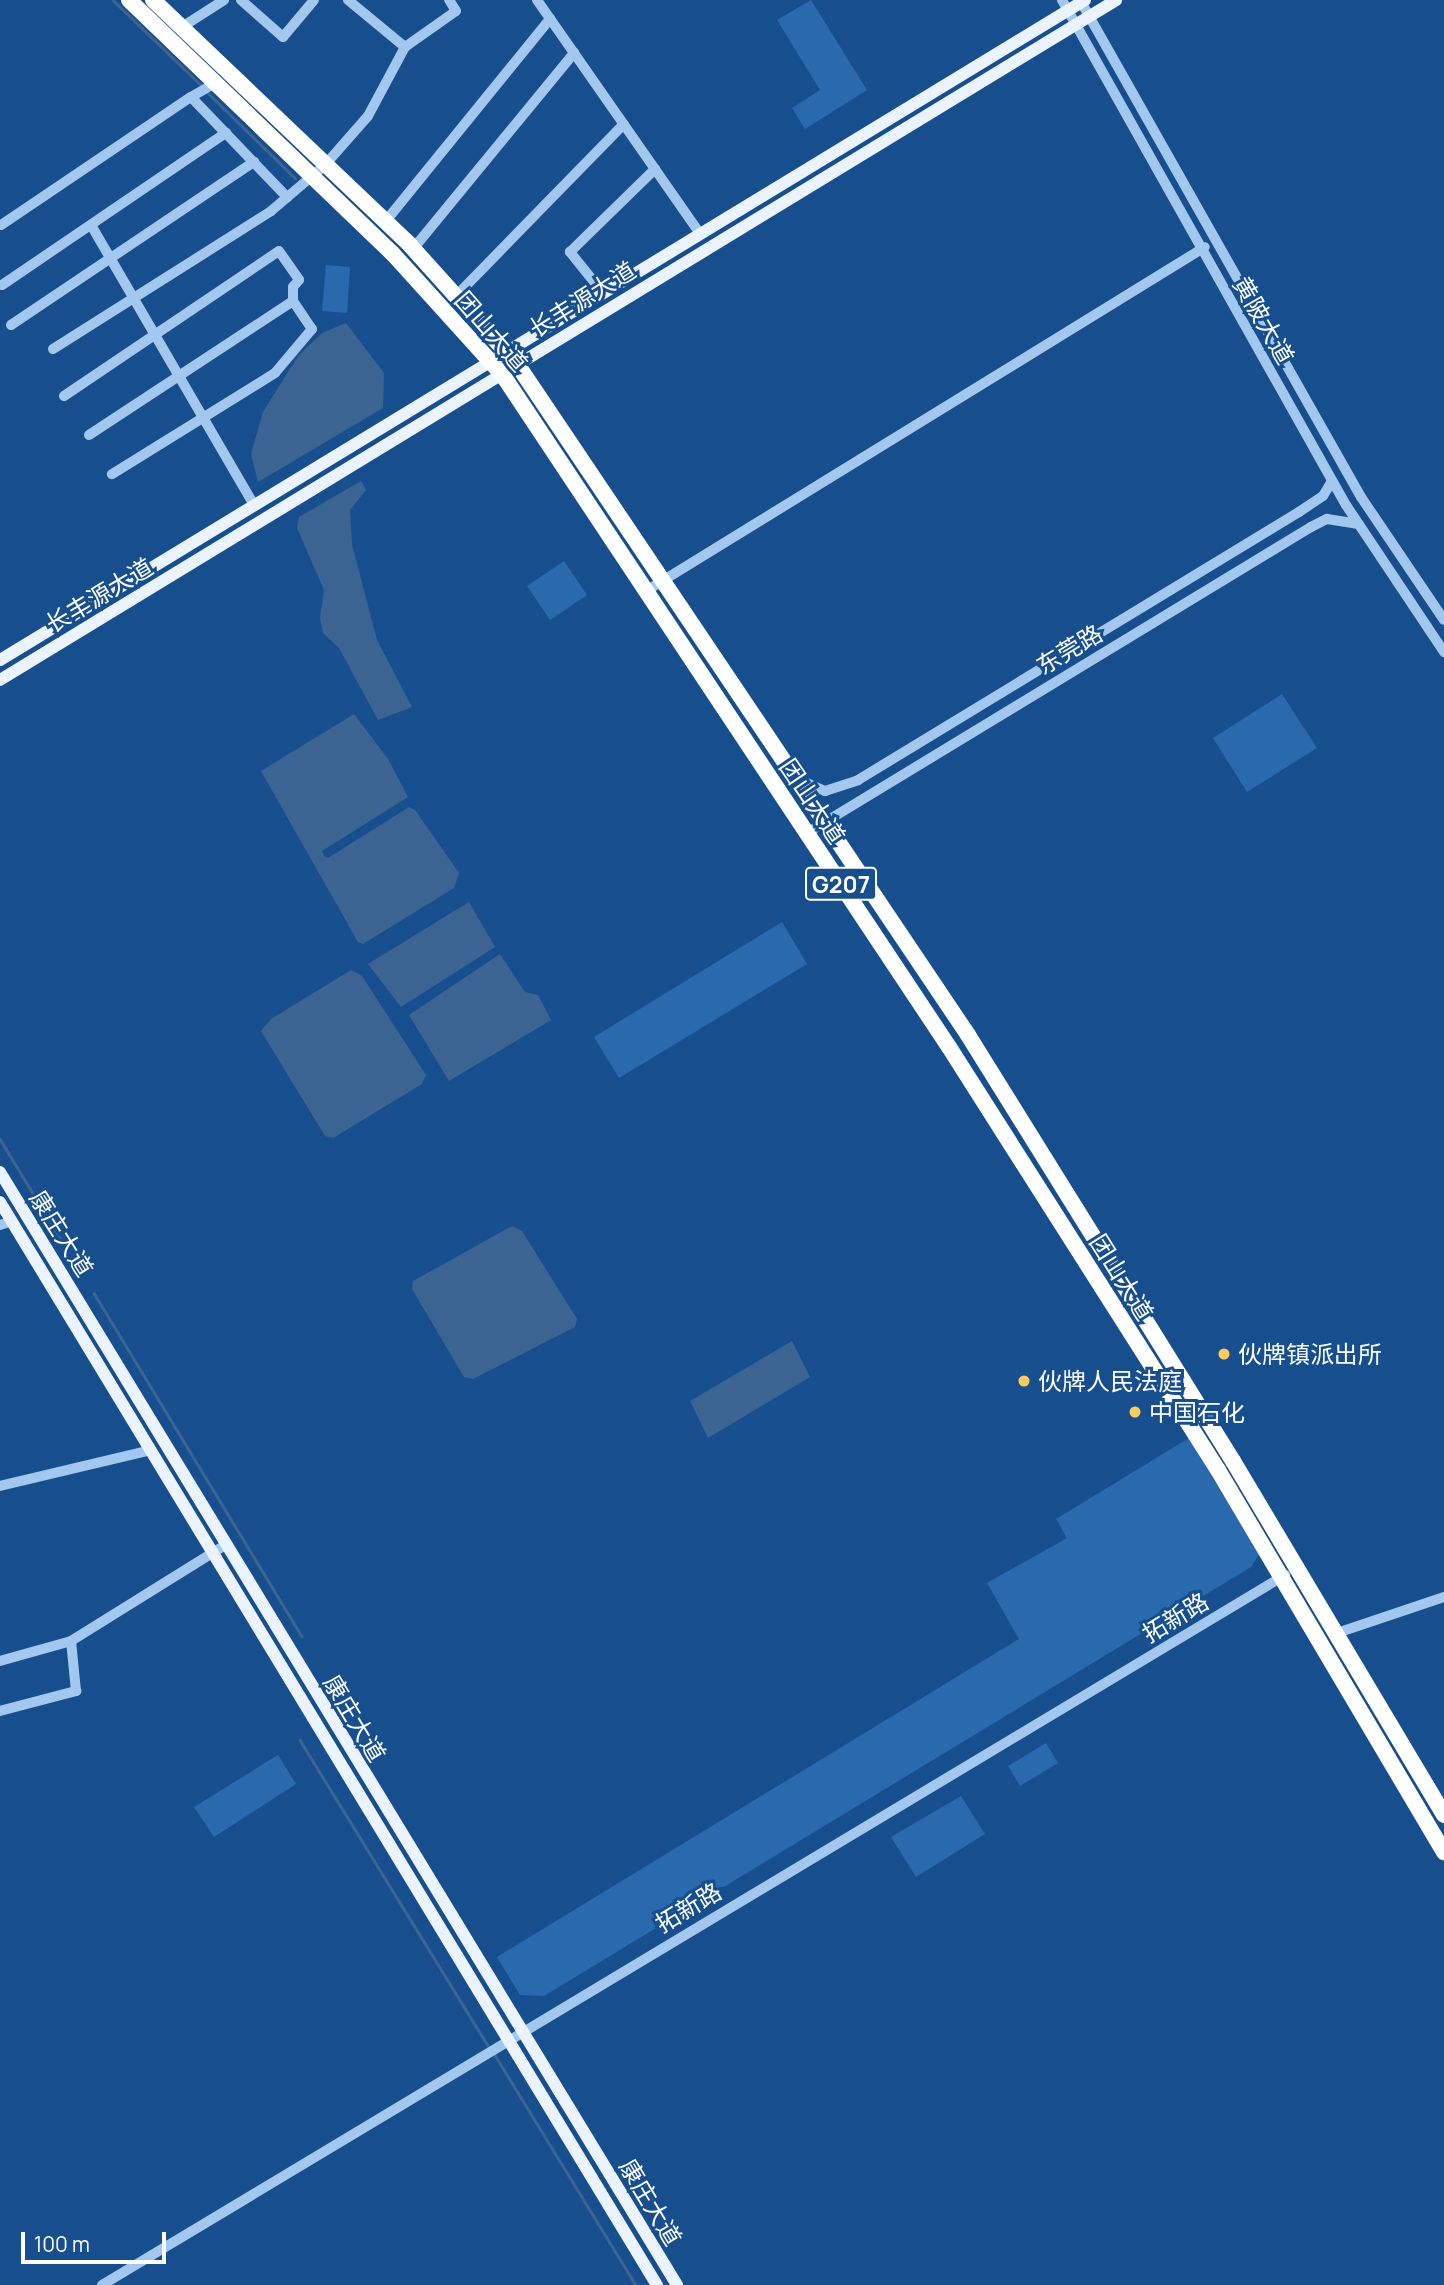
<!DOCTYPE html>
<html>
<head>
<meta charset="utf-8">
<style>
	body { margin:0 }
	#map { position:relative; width:1444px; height:2285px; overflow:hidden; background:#174f8e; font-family:Manrope,"Noto Sans SC",sans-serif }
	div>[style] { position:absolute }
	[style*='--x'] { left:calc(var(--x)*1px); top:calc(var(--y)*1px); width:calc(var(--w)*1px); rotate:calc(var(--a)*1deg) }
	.green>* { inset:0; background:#2969ad }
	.water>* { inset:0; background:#3b6492 }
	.stream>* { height:2.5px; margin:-1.25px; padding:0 1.25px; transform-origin:1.25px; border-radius:1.25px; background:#3b6492 }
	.minor>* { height:10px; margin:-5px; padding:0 5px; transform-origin:5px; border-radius:5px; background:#a2c8ef }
	.major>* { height:12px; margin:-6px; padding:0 6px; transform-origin:6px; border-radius:6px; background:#ebf3ff }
	.highway>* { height:16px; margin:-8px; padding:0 8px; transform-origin:8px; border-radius:8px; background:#fff }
	.dots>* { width:19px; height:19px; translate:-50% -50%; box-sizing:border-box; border:4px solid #174f8e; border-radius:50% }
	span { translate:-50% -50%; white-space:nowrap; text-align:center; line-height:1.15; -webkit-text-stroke:6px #174f8e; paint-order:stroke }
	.shield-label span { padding:2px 5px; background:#174f8e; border:2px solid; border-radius:5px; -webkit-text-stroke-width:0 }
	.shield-label { font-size:23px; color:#fff; font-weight:700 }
	.street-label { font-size:24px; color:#fff }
	.poi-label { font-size:24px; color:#fff }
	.left { translate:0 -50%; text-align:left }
	.scale { position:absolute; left:21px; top:2232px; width:145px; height:32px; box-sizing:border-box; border:4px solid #fff; border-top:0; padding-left:9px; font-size:21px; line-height:24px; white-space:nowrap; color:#fff; -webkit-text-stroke:5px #174f8e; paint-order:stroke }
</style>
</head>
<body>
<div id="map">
	<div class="green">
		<i style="clip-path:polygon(811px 0,867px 90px,805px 129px,792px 108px,820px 90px,777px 20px)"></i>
		<i style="clip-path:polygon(326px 265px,350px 267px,347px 313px,322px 311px)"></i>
		<i style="clip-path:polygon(564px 561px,587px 595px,550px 620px,527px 586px)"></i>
		<i style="clip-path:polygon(1282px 694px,1317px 748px,1247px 792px,1213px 738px)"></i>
		<i style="clip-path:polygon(782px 922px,807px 964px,619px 1078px,594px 1037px)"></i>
		<i style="clip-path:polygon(1189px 1438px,1260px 1553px,1251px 1567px,544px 1996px,520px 1995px,497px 1957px,1019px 1639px,987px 1583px,1067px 1538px,1056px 1519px)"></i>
		<i style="clip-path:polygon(1046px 1743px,1058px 1763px,1020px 1786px,1008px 1766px)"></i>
		<i style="clip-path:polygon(278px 1755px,296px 1784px,214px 1837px,194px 1807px)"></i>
		<i style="clip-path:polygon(961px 1796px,985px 1834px,916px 1877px,891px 1837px)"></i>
	</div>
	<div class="water">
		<i style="clip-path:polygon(346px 323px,384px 373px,383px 408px,258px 482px,251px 454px,263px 412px,298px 356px,322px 333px)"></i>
		<i style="clip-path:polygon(361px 481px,366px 490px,350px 510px,352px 545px,377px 640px,412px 707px,378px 720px,339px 648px,323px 633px,320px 618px,324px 590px,297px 528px,299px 517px)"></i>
		<i style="clip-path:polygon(354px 714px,388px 759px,408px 797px,322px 851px,324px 856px,328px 858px,409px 807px,415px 810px,459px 873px,454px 888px,363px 944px,358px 942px,261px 771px)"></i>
		<i style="clip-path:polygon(469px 902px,495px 947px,401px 1007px,368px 964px)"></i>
		<i style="clip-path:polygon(500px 954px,525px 992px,538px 995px,551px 1020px,449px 1081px,409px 1015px)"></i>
		<i style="clip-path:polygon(351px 970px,362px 976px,426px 1075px,422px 1084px,333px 1138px,325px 1136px,261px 1031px,271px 1019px)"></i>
		<i style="clip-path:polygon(512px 1226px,522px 1231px,577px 1319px,575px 1327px,473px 1379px,464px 1377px,412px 1289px,413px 1281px)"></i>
		<i style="clip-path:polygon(792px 1341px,810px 1377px,708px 1438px,690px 1401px)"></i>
	</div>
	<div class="stream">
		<i style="--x:113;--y:0;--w:125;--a:44"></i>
		<i style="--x:207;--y:92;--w:123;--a:44.3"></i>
		<i style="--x:0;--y:1139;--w:119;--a:58.7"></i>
		<i style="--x:94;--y:1293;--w:401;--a:58.8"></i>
		<i style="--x:300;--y:1740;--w:364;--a:58.4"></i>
		<i style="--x:495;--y:2055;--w:270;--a:58.5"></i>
	</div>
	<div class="minor">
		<i style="--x:241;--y:0;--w:56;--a:41.4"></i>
		<i style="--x:283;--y:37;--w:48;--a:-50"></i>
		<i style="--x:348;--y:0;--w:74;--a:39.5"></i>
		<i style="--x:537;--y:0;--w:285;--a:55.1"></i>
		<i style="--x:1062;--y:0;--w:579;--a:60.65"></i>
		<i style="--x:1346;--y:505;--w:177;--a:56.3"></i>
		<i style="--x:1080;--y:0;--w:571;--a:60.52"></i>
		<i style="--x:1361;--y:497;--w:148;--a:56"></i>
		<i style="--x:182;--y:27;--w:50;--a:-32.7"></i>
		<i style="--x:191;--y:97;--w:28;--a:-30"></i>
		<i style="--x:385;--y:222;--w:262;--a:-50.9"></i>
		<i style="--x:1;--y:225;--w:229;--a:-34"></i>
		<i style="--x:191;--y:97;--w:139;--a:46.2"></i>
		<i style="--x:91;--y:225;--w:324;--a:59.8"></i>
		<i style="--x:413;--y:249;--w:254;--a:-50.6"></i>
		<i style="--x:2;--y:285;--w:271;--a:-34.2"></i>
		<i style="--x:603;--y:293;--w:53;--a:-128.8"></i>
		<i style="--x:570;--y:252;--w:119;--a:-44.3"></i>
		<i style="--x:456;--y:296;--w:240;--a:-45.7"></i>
		<i style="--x:11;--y:325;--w:293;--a:-33.9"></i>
		<i style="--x:53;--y:349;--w:258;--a:-32.3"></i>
		<i style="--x:271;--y:211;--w:71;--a:-40.4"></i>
		<i style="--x:325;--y:165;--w:65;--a:-48.7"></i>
		<i style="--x:368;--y:116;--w:78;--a:-61.8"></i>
		<i style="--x:405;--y:47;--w:62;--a:-35.2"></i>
		<i style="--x:456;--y:11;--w:13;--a:-122"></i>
		<i style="--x:64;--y:396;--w:259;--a:-34"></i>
		<i style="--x:279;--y:251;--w:35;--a:55"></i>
		<i style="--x:299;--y:280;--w:9;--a:131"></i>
		<i style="--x:293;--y:287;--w:14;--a:90"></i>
		<i style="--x:293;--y:301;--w:34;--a:56"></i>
		<i style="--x:312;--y:329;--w:57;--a:130.1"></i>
		<i style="--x:275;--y:373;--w:192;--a:148.2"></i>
		<i style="--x:89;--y:435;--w:244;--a:-33.3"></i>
		<i style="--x:646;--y:591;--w:656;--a:-31.61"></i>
		<i style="--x:798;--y:779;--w:30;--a:24"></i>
		<i style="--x:825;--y:791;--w:35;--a:-18"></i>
		<i style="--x:858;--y:780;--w:516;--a:-31.29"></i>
		<i style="--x:1299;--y:512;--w:29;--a:-34"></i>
		<i style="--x:1323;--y:496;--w:17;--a:-59"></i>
		<i style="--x:807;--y:833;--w:590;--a:-31.26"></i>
		<i style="--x:1311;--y:527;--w:18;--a:-27"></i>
		<i style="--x:1327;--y:519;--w:32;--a:9"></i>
		<i style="--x:0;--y:1225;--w:13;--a:-18"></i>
		<i style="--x:0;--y:1486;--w:155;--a:-13.4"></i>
		<i style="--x:1337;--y:1633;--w:113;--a:-18.6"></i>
		<i style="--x:0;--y:1661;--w:74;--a:-15.7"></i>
		<i style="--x:71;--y:1641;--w:184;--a:-31.9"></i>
		<i style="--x:0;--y:1711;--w:79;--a:-14.7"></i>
		<i style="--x:76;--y:1691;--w:50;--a:-95.7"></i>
		<i style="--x:102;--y:2285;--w:1380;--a:-30.97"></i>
	</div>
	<div class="major">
		<i style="--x:0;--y:660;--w:1270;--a:-31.31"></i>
		<i style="--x:0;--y:680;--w:1307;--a:-31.35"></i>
		<i style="--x:0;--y:1172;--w:1303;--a:58.69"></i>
		<i style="--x:0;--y:1202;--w:1267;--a:58.76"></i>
	</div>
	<div class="highway">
		<i style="--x:129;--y:0;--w:366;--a:43.9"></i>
		<i style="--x:393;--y:254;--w:162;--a:47.8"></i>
		<i style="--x:502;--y:374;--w:808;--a:56.41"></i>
		<i style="--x:949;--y:1047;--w:501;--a:57.55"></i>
		<i style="--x:1218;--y:1470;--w:444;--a:59.4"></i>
		<i style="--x:153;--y:0;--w:354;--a:43.6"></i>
		<i style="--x:409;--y:244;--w:161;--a:48"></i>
		<i style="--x:517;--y:364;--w:808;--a:56.09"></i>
		<i style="--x:968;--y:1035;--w:502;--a:58.12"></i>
		<i style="--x:1233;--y:1461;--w:412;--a:59.2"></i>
	</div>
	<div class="dots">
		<i style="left:1224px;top:1354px;background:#ffcc61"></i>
		<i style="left:1024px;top:1381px;background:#ffcc61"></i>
		<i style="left:1135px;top:1412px;background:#ffcc61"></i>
	</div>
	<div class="shield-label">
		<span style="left:841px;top:884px">G207</span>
	</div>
	<div class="street-label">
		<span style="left:582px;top:299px;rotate:-32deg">长丰源大道</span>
		<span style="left:1264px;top:320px;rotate:60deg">黄陂大道</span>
		<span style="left:492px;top:331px;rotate:49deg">团山大道</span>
		<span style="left:99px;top:595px;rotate:-31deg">长丰源大道</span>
		<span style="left:1069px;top:649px;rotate:-31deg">东莞路</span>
		<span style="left:813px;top:801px;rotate:56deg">团山大道</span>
		<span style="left:62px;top:1233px;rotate:58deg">康庄大道</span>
		<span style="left:1122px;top:1277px;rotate:58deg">团山大道</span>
		<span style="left:1175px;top:1617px;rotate:-31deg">拓新路</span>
		<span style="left:355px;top:1718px;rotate:59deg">康庄大道</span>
		<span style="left:688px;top:1907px;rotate:-31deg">拓新路</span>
		<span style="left:651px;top:2202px;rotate:59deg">康庄大道</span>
	</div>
	<div class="poi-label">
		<span class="left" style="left:1238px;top:1354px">伙牌镇派出所</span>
		<span class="left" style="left:1038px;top:1381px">伙牌人民法庭</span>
		<span class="left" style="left:1149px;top:1412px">中国石化</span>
	</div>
	<div class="scale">100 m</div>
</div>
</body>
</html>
